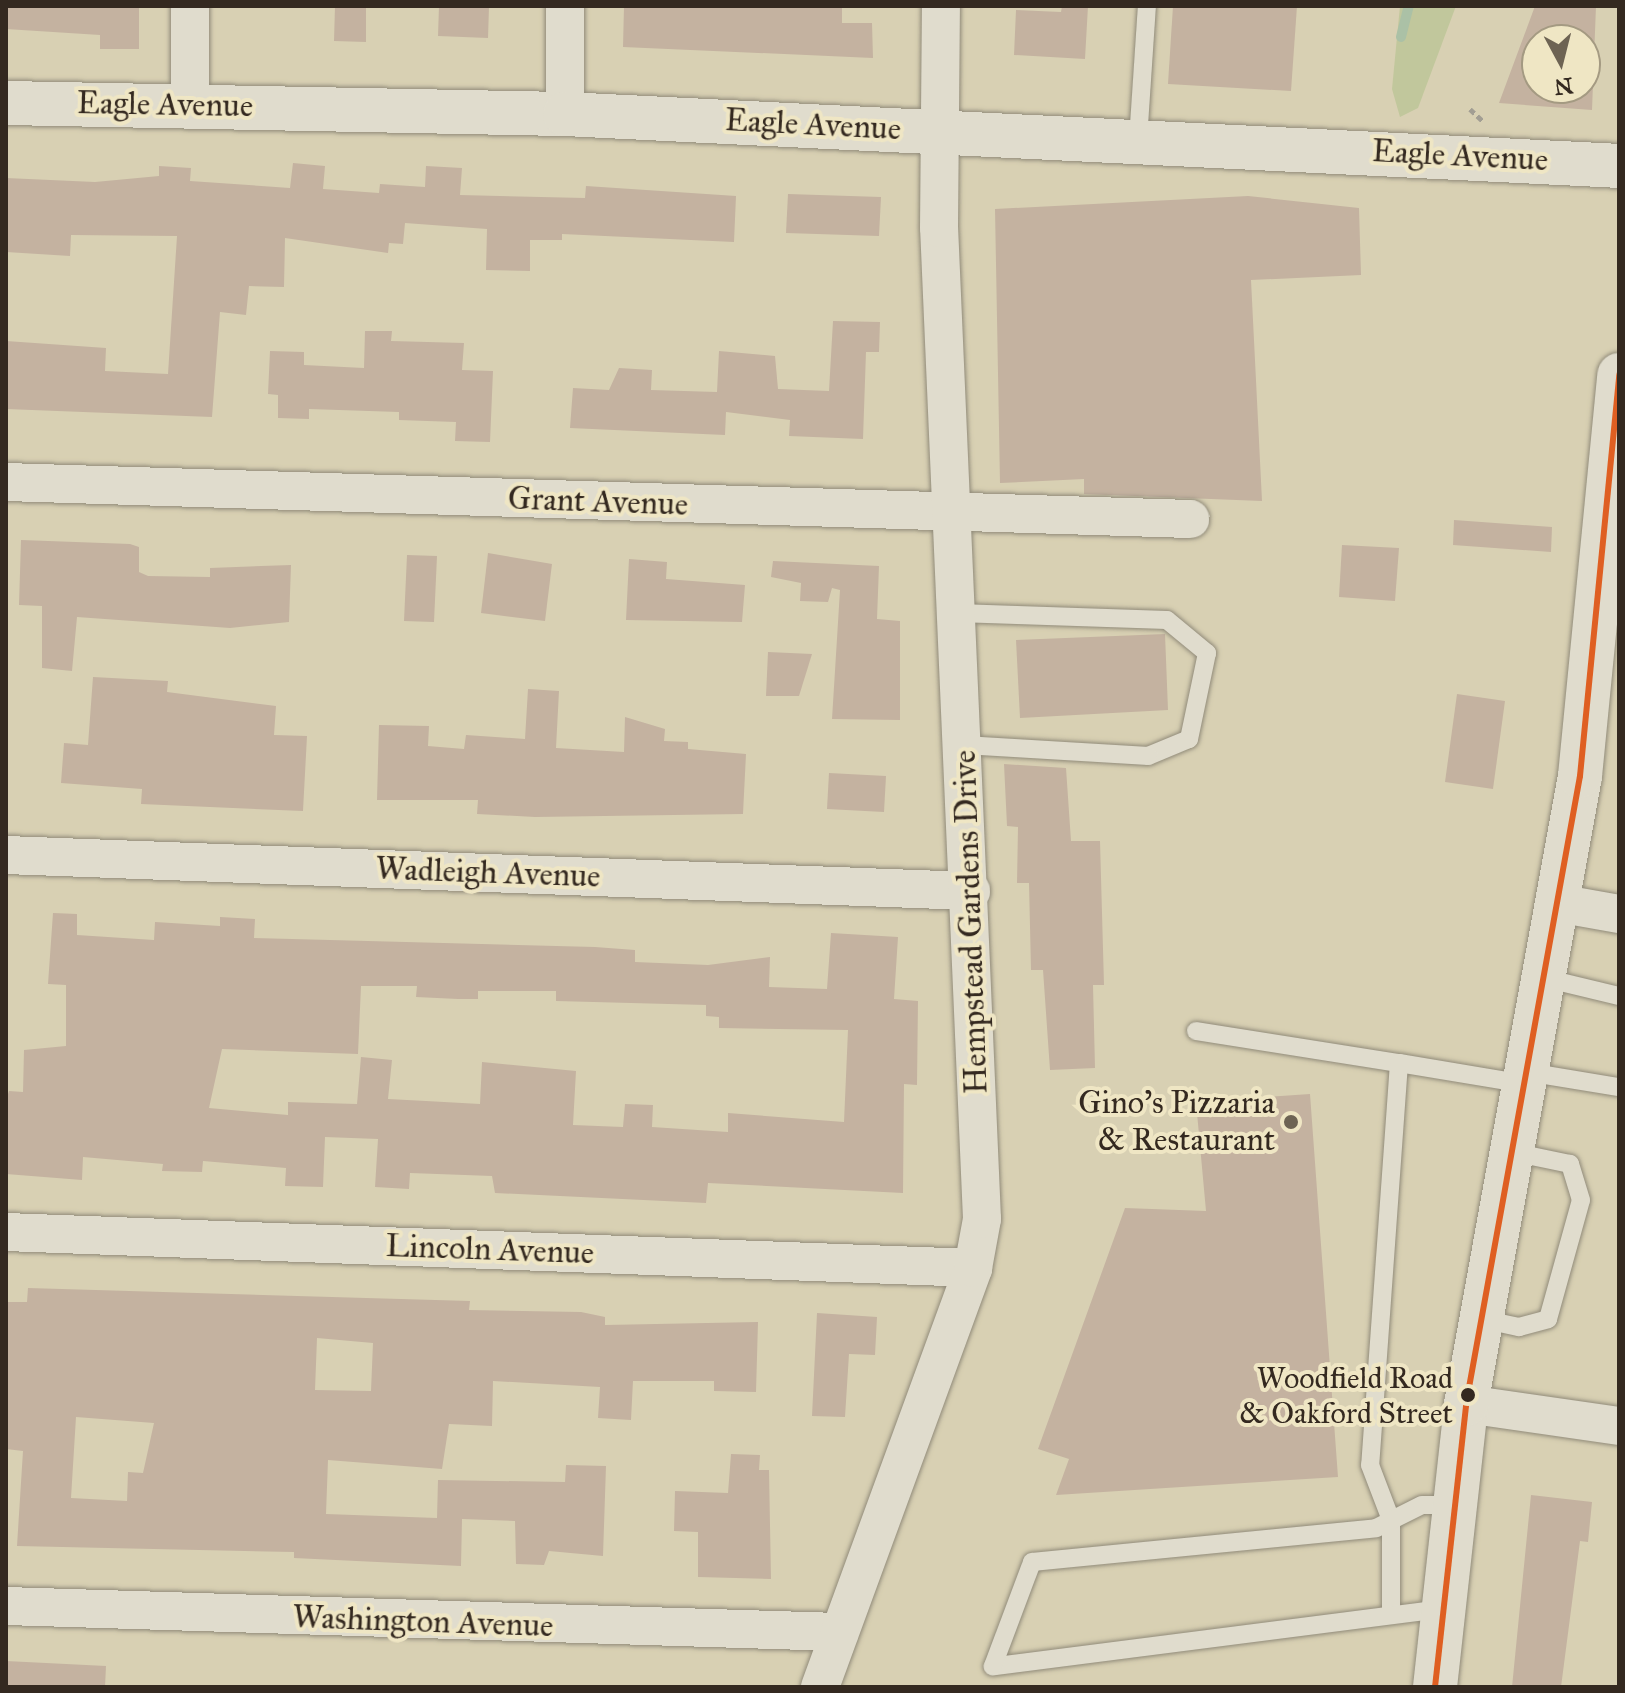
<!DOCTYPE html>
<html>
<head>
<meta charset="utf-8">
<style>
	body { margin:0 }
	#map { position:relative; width:1625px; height:1693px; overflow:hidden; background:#d8d0b3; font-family:"IM FELL Great Primer",serif }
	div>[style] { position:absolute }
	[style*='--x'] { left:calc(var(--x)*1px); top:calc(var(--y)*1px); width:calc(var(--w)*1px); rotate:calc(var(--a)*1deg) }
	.green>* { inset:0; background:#c1c79c }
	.stream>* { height:10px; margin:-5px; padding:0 5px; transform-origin:5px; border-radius:5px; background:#abc1a6 }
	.building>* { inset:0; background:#c4b2a0 }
	.path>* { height:5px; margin-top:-2.5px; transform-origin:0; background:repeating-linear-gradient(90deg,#a29e93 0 6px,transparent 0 10px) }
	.roads { filter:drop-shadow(0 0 2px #918b7a) drop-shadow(0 0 2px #918b7a) }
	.lane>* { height:18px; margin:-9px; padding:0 9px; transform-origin:9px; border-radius:9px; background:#e0dccd }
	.street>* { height:38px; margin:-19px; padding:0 19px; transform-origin:19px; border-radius:19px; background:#e0dccd }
	.secondary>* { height:44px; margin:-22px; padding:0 22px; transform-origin:22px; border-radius:22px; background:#e0dccd }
	.bus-1>* { height:6px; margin:-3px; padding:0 3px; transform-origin:3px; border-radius:3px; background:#df5f22 }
	.dots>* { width:22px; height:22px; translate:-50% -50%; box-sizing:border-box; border:4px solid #efe6c4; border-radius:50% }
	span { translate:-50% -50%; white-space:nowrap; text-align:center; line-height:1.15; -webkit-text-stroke:8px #efe6c4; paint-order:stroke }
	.bus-label { font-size:30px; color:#342920 }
	.right { translate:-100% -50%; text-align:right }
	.street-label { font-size:32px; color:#342920 }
	.poi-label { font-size:32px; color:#342920 }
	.frame { position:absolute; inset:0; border:8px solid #342920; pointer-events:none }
	.north { position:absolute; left:1521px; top:24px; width:80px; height:80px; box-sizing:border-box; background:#efe6c4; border:2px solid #a49a82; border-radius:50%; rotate:173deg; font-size:22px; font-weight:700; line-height:32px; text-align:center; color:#342920 }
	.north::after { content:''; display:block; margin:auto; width:28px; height:36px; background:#6d6353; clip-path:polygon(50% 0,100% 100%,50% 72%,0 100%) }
</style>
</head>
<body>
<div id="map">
	<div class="green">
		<i style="clip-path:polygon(1400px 6px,1456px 6px,1418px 108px,1400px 117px,1392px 89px)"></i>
	</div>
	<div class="stream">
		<i style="--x:1401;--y:37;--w:32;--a:-76"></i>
	</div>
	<div class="building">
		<i style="clip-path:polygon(6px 6px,139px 6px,139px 49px,100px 49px,100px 35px,6px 29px)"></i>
		<i style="clip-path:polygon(335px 6px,366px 6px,366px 42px,334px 41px)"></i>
		<i style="clip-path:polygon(439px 6px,489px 6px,488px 38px,438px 36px)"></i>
		<i style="clip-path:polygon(624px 6px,842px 6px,842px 23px,872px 23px,873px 58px,623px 47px)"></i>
		<i style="clip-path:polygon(1062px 6px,1088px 6px,1085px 59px,1014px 55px,1016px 10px,1061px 12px)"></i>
		<i style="clip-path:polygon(1173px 6px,1297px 6px,1291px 91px,1168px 84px)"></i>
		<i style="clip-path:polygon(evenodd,1535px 6px,1596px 6px,1592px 110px,1499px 103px,1535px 6px,1537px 40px,1585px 40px,1585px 88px,1537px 88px,1537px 40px)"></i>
		<i style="clip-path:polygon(293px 163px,325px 166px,323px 189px,379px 193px,380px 184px,425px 187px,426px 166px,462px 168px,460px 195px,585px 198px,586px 186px,736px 196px,734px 242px,562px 234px,562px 240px,530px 240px,530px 271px,486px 270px,487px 229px,405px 223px,403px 244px,389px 243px,388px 253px,285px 238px,284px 287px,249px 286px,246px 315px,220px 312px,212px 417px,6px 409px,6px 341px,106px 348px,105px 371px,168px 374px,177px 236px,71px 235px,70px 256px,6px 252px,6px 178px,95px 182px,159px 176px,159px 166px,191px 168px,190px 181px,290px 188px)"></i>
		<i style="clip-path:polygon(788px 194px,881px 197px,879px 236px,786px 233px)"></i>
		<i style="clip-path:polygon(1248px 196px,1359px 208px,1361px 275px,1251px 280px,1262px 501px,1084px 494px,1084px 479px,1000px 483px,995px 209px)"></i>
		<i style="clip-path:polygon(833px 321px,880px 322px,879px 352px,866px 352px,863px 439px,789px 436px,790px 420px,726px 412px,725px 435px,570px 428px,573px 388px,609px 390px,619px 368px,652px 370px,651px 390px,717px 392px,719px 351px,775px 356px,778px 389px,829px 391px)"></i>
		<i style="clip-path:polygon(365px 331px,392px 331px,391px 341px,464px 343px,462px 370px,493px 371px,490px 442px,455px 441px,456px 422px,399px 420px,399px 412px,309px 409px,309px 419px,278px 418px,278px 395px,268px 394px,270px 351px,304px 352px,304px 365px,364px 368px)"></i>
		<i style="clip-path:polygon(1454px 520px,1552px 527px,1551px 552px,1453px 545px)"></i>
		<i style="clip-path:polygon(21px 540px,130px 544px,139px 547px,139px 572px,148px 576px,210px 577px,210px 568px,291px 565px,289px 622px,230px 628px,77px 617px,72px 671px,42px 668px,42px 606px,19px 605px)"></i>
		<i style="clip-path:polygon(1342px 545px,1399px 548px,1395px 601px,1339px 597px)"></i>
		<i style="clip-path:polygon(488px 553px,552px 564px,545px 621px,481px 613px)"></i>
		<i style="clip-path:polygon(407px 555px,437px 556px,434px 622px,404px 621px)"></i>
		<i style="clip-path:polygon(629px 559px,667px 562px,666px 579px,745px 585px,742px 622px,626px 620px)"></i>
		<i style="clip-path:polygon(773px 561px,879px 566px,877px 619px,900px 621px,900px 720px,832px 719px,840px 590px,832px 588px,828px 602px,800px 601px,801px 583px,771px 577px)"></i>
		<i style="clip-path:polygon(1165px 634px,1168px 710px,1020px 718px,1016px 640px)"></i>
		<i style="clip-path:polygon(768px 652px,812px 654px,799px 696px,766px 696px)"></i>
		<i style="clip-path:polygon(93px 677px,168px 681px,167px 692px,276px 706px,274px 735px,307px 736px,303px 811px,141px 804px,142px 789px,61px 783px,64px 743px,88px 745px)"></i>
		<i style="clip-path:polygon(528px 689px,559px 691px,556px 748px,624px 752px,625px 717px,665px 729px,664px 741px,688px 742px,688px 749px,746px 754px,743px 814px,535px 817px,477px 814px,478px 800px,377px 800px,379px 725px,429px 726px,428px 746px,464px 749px,466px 735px,525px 739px)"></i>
		<i style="clip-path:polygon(1457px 694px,1505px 701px,1493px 789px,1445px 782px)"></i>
		<i style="clip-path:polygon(1004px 764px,1066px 768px,1071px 841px,1100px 841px,1104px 985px,1093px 985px,1095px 1068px,1050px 1070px,1043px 970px,1031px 970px,1029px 883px,1017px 883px,1018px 827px,1007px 826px)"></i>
		<i style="clip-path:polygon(829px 773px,886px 776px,884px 812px,827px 809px)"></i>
		<i style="clip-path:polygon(evenodd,53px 913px,77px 914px,77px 935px,154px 940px,155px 922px,220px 926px,220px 917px,255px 919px,254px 938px,595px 947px,635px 950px,635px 962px,708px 965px,770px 957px,769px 987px,827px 989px,831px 933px,898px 937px,894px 999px,918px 1001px,917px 1085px,904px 1084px,903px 1193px,708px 1183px,706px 1203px,495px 1193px,492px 1176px,410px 1173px,409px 1189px,375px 1187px,378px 1139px,325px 1137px,323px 1187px,285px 1186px,286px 1168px,203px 1161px,202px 1172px,162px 1171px,163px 1164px,83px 1157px,82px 1180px,6px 1174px,6px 1100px,9px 1091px,23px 1092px,24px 1050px,66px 1046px,66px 985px,48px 984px,53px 913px,361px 986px,417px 986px,416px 997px,458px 999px,478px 999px,478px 991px,556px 991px,556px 1001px,706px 1005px,706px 1016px,719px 1017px,719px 1028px,848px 1030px,844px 1122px,728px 1113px,728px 1132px,652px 1127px,653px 1105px,625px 1104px,623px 1127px,573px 1125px,576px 1071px,482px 1062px,480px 1104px,426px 1101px,388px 1099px,392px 1060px,361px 1057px,357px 1104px,288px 1102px,288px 1115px,209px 1108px,222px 1049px,358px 1054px,361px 986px)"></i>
		<i style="clip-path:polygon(1310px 1094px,1338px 1477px,1056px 1495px,1069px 1459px,1038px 1449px,1125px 1208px,1206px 1211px,1196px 1102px)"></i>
		<i style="clip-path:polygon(evenodd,28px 1288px,470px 1301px,469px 1310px,581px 1312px,605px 1317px,605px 1325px,758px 1322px,756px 1392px,714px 1391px,714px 1381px,633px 1381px,631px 1420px,598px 1418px,600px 1387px,493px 1381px,492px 1426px,449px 1424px,442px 1469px,328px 1460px,326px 1514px,437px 1518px,438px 1480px,565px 1482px,566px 1465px,606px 1466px,603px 1556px,549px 1551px,544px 1565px,516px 1564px,515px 1521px,462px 1519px,461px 1566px,294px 1558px,294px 1552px,17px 1546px,23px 1451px,6px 1449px,6px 1302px,27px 1302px,28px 1288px,317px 1338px,373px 1343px,371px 1391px,315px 1390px,317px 1338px,28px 1288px,76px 1417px,154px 1423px,143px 1473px,128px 1472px,127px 1501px,71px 1498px,76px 1417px)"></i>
		<i style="clip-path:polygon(817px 1313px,877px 1317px,875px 1355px,849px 1354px,845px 1417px,812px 1416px)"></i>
		<i style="clip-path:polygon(731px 1454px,760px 1455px,759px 1470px,769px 1470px,771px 1579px,698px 1577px,698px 1532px,674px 1531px,675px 1491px,728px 1493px)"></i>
		<i style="clip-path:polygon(1531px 1495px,1592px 1502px,1588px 1542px,1580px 1541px,1561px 1687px,1512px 1687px)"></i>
		<i style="clip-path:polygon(6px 1661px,106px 1666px,105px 1687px,6px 1687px)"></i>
	</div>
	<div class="path">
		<i style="--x:1470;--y:109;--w:19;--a:43"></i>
	</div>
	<div class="roads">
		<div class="lane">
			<i style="--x:1138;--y:140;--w:134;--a:-86.2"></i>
			<i style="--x:957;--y:613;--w:210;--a:1.9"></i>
			<i style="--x:1167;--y:620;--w:52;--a:39.5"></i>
			<i style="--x:1207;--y:653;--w:88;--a:101.8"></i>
			<i style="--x:1189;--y:739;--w:44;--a:157.5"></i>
			<i style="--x:1148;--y:756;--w:184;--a:-176.6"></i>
			<i style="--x:1544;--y:978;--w:77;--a:13.5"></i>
			<i style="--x:1196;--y:1031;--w:206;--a:9"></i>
			<i style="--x:1399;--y:1063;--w:403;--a:94.1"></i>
			<i style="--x:1370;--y:1465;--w:59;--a:69.1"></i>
			<i style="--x:1391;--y:1520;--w:95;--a:90"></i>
			<i style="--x:1399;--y:1063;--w:127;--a:9.5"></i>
			<i style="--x:1527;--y:1072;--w:93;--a:9.3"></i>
			<i style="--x:1481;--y:1319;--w:39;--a:12"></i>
			<i style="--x:1519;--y:1327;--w:30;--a:-15"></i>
			<i style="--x:1548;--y:1319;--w:123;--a:-74.5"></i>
			<i style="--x:1581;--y:1200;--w:38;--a:-107"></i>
			<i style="--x:1570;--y:1164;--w:59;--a:-168.3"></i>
			<i style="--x:1441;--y:1609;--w:452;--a:172.7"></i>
			<i style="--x:993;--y:1666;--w:111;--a:-69.4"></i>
			<i style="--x:1032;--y:1562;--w:346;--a:-5.6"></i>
			<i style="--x:1376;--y:1528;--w:51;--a:-26.6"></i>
			<i style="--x:1422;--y:1505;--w:31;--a:0"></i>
		</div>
		<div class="street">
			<i style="--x:190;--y:104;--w:98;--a:-90"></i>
			<i style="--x:565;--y:114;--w:108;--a:-90"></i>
			<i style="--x:6;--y:482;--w:1185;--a:1.79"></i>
			<i style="--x:6;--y:855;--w:966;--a:2.14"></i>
			<i style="--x:1557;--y:903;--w:63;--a:10.1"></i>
			<i style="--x:6;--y:1232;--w:968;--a:2.13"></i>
			<i style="--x:1466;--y:1404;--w:155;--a:8.2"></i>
			<i style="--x:6;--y:1606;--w:834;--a:1.79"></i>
			<i style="--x:820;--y:1687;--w:446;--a:-69.9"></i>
			<i style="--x:973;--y:1268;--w:50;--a:-79.6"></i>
			<i style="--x:982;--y:1219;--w:992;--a:-92.48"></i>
			<i style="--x:939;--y:228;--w:222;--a:-89.5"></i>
		</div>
		<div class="secondary">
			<i style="--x:6;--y:103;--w:559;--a:1.13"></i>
			<i style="--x:565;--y:114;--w:1055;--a:2.82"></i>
			<i style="--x:1435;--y:1687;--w:285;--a:-83.7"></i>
			<i style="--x:1466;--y:1404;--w:638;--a:-79.71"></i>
			<i style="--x:1580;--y:776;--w:403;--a:-84.4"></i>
		</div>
	</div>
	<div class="bus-1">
		<i style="--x:1435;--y:1687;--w:285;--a:-83.7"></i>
		<i style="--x:1466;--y:1404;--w:638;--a:-79.71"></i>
		<i style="--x:1580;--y:776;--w:403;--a:-84.4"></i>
	</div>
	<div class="dots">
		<i style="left:1291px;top:1122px;background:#6d6353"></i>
		<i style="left:1468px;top:1395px;background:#342920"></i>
	</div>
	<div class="bus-label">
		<span class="right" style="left:1453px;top:1395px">Woodfield Road<br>&amp; Oakford Street</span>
	</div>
	<div class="street-label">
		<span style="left:165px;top:105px;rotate:1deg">Eagle Avenue</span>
		<span style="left:813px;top:125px;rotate:3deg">Eagle Avenue</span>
		<span style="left:1460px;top:156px;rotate:3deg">Eagle Avenue</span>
		<span style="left:598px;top:502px;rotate:2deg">Grant Avenue</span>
		<span style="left:488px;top:873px;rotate:2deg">Wadleigh Avenue</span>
		<span style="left:971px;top:922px;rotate:-92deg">Hempstead Gardens Drive</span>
		<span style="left:490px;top:1250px;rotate:2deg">Lincoln Avenue</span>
		<span style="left:423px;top:1622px;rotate:2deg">Washington Avenue</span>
	</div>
	<div class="poi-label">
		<span class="right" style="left:1275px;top:1122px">Gino's Pizzaria<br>&amp; Restaurant</span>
	</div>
	<div class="frame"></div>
	<div class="north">N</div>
</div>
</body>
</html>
